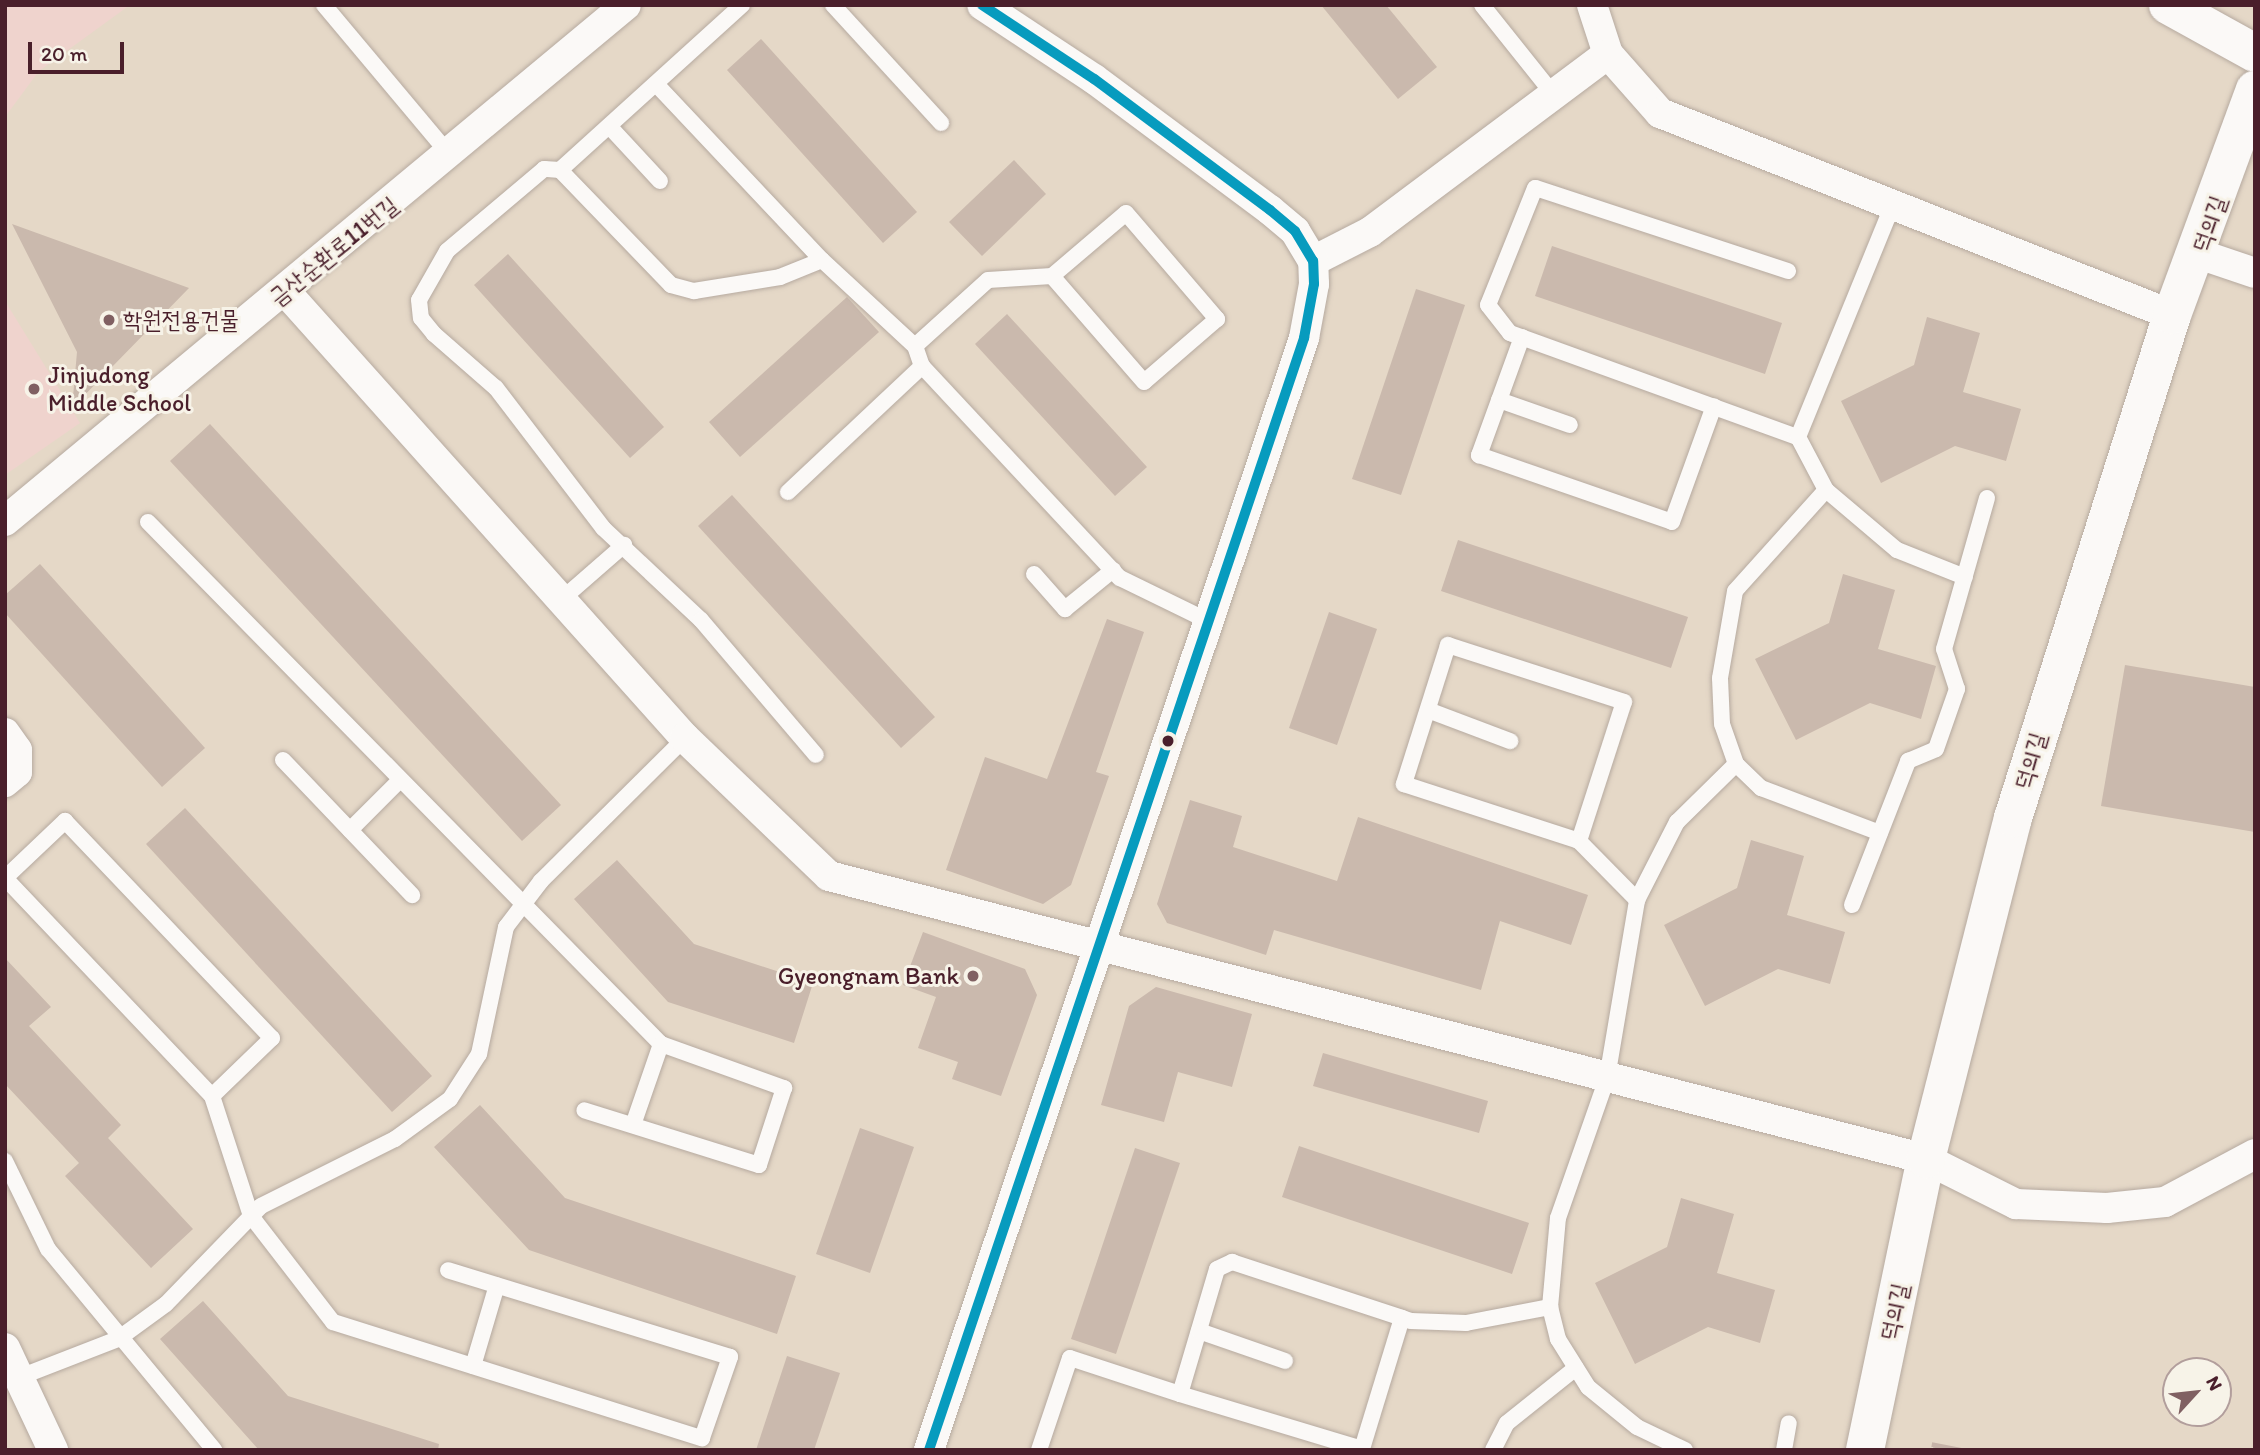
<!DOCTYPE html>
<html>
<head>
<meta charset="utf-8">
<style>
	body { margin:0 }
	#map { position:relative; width:2260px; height:1455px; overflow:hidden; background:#e5d8c7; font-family:Itim,"Poor Story",sans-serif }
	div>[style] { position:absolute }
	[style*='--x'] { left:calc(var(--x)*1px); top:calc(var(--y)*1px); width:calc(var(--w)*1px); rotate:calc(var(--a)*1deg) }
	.built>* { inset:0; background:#efd3cd }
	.building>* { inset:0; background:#cab9ad }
	.street-tunnel>* { height:30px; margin-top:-15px; transform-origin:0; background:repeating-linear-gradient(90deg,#c6b3a8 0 30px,transparent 0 45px) }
	.roads { filter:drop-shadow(0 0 2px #b6aaa0) drop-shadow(0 0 2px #b6aaa0) }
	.lane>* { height:16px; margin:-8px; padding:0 8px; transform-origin:8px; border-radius:8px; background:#fbf9f7 }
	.street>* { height:30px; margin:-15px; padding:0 15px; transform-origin:15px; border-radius:15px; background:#fbf9f7 }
	.secondary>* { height:38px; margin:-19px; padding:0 19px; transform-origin:19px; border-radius:19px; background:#fbf9f7 }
	.bus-1>* { height:10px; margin:-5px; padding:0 5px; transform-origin:5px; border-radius:5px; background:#079bbe }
	.dots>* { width:19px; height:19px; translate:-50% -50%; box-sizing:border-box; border:4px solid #f7f3e8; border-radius:50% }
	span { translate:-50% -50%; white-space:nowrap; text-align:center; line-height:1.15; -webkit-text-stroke:6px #f7f3e8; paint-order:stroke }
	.street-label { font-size:24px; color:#4a1f2b }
	.poi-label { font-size:24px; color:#4a1f2b }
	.left { translate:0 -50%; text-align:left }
	.right { translate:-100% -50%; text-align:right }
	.frame { position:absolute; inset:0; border:7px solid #4a1f2b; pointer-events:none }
	.north { position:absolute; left:2162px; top:1357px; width:70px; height:70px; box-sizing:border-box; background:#f7f3e8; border:2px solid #b29e9c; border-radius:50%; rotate:63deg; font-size:19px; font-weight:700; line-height:28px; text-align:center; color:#4a1f2b }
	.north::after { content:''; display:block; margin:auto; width:24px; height:32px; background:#806062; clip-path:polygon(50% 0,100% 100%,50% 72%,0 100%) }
	.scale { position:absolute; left:28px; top:42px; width:96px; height:32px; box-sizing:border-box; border:4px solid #4a1f2b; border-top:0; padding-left:9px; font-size:21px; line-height:24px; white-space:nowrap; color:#4a1f2b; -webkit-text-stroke:5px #f7f3e8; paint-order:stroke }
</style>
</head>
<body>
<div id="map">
	<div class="built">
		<i style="clip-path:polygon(5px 5px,130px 5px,39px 71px,5px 117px)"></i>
		<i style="clip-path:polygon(5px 301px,80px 423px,5px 475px)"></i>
	</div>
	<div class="building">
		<i style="clip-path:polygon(1321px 5px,1386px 5px,1437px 67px,1398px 99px)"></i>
		<i style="clip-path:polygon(761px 39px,917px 212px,883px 243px,727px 70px)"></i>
		<i style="clip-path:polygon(1014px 160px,1046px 194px,982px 256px,949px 222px)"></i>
		<i style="clip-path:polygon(12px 224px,189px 288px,72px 408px,77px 352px)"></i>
		<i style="clip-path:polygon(1552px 246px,1782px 323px,1765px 374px,1535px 296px)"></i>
		<i style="clip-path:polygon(508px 254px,664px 427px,630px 458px,474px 285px)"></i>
		<i style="clip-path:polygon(1416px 289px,1465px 305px,1401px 495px,1352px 479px)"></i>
		<i style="clip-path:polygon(847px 297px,879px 332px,740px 457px,709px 422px)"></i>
		<i style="clip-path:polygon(1007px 314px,1147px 467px,1115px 496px,975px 344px)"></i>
		<i style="clip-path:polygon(1927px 317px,1980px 333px,1963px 392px,2021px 409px,2006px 461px,1955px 446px,1881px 483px,1841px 401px,1914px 365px)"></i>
		<i style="clip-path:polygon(210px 424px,561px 805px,522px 841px,170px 461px)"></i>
		<i style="clip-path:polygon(732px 495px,935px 717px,901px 748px,698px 526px)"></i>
		<i style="clip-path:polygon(1458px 540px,1688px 617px,1671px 668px,1441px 591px)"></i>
		<i style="clip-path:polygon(40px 564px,205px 748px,162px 787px,5px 613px,5px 595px)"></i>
		<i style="clip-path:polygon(1843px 574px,1895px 590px,1878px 649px,1936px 666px,1921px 719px,1870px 703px,1796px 740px,1755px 659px,1829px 623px)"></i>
		<i style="clip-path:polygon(1329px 612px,1377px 629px,1337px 745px,1289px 728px)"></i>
		<i style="clip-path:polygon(1107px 619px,1144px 632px,1096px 772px,1109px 776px,1071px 885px,1043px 904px,946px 870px,985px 757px,1047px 779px)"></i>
		<i style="clip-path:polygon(2125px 665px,2255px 687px,2255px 832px,2101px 806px)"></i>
		<i style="clip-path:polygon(1190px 800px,1242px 816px,1233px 847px,1337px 881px,1358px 817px,1588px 895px,1571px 945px,1500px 921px,1481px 990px,1274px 930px,1266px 955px,1167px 923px,1157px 904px)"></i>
		<i style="clip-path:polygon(185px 808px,432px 1076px,392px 1112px,146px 844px)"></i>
		<i style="clip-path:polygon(1751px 840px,1804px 856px,1787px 915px,1845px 932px,1830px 984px,1778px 969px,1705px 1006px,1664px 925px,1737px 888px)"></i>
		<i style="clip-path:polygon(617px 860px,694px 944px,813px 983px,794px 1043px,668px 1002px,574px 899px)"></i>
		<i style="clip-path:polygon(923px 932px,1025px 969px,1037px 995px,1001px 1096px,952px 1079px,958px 1062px,918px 1048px,936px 997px,903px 985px)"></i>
		<i style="clip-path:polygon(5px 958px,51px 1007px,29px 1026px,121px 1125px,108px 1138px,193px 1229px,151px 1268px,65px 1176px,79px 1163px,5px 1084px)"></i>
		<i style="clip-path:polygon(1156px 987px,1252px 1014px,1232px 1087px,1178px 1072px,1164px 1122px,1101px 1105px,1129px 1006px)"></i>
		<i style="clip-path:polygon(1323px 1053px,1488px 1101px,1479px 1133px,1313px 1086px)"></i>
		<i style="clip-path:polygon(480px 1105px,565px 1198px,796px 1276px,777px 1334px,529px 1250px,434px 1147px)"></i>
		<i style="clip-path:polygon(860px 1128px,914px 1147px,870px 1273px,816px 1254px)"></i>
		<i style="clip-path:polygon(1299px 1146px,1529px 1223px,1512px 1274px,1282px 1197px)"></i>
		<i style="clip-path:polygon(1135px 1148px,1180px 1163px,1116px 1354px,1071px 1339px)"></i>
		<i style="clip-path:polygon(1681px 1198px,1734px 1214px,1717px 1273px,1775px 1290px,1760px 1343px,1708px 1327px,1635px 1364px,1595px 1283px,1667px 1247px)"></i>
		<i style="clip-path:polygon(203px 1301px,288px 1396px,439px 1444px,438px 1450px,259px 1450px,160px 1339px)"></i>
		<i style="clip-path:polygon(787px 1356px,840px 1373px,814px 1450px,756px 1450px)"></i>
	</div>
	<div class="street-tunnel">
		<i style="--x:1946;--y:1450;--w:5;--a:-79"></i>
	</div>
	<div class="roads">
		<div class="lane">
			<i style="--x:324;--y:5;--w:196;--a:50"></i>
			<i style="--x:742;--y:5;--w:246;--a:137.8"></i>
			<i style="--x:560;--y:170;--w:16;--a:-176"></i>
			<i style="--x:544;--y:169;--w:127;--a:139.8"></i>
			<i style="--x:447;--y:251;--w:56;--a:119.7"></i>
			<i style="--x:419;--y:300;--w:18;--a:84"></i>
			<i style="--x:421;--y:318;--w:21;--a:51"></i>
			<i style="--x:434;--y:334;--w:82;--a:41.1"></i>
			<i style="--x:496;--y:388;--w:176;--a:52.6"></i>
			<i style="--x:603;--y:528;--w:134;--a:43.2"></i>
			<i style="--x:701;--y:620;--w:177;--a:49.6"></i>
			<i style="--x:833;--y:5;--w:160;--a:47.5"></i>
			<i style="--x:1482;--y:5;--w:114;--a:51.4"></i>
			<i style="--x:656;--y:84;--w:242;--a:46.7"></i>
			<i style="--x:822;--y:260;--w:127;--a:42.8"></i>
			<i style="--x:915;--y:346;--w:21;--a:71"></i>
			<i style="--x:922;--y:366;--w:290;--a:47"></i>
			<i style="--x:1120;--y:578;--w:93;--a:26"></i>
			<i style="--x:609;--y:126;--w:75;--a:47.2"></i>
			<i style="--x:560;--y:170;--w:160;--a:46"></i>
			<i style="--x:671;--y:285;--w:24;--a:15"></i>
			<i style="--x:694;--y:291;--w:87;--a:-9.2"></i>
			<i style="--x:780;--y:277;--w:45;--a:-22"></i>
			<i style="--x:1788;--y:271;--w:266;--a:-161.8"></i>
			<i style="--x:1535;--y:188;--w:126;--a:111.9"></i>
			<i style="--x:1488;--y:305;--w:36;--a:52"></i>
			<i style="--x:1510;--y:333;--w:306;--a:19.9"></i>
			<i style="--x:1522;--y:337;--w:126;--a:110"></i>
			<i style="--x:1479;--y:455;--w:204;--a:19.1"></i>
			<i style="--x:1672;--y:522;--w:123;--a:-70.1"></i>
			<i style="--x:915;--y:346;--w:98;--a:-42.1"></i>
			<i style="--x:988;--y:280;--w:64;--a:-3.6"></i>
			<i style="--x:1052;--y:276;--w:97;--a:-40.4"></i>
			<i style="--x:1126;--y:213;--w:140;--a:49.4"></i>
			<i style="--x:1217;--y:319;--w:96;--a:139.2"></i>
			<i style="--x:1144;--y:382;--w:140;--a:-131"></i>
			<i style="--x:1499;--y:400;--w:75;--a:19.4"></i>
			<i style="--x:1826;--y:490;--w:93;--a:40.2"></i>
			<i style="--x:1897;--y:550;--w:73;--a:21.7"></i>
			<i style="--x:788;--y:492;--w:184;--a:-43.2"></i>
			<i style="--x:148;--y:522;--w:732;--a:45.5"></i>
			<i style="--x:661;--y:1044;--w:131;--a:19.7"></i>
			<i style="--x:784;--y:1088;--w:81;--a:108"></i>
			<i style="--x:759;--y:1165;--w:183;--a:-162.6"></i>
			<i style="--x:1034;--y:574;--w:47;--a:48.5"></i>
			<i style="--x:1065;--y:609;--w:62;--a:-39.1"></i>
			<i style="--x:561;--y:600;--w:84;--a:-41.1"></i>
			<i style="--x:1428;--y:710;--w:88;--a:20.7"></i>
			<i style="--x:283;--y:760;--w:187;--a:46.3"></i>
			<i style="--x:1736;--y:764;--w:35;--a:44"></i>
			<i style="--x:1761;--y:788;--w:127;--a:20.7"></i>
			<i style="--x:350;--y:830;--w:68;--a:-45"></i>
			<i style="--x:1579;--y:841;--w:146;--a:-72.1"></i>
			<i style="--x:1624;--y:702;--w:185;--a:-162.1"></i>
			<i style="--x:1448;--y:645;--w:146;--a:107.6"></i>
			<i style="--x:1404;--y:784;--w:184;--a:18"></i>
			<i style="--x:1579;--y:841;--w:83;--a:45.5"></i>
			<i style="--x:5;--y:878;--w:301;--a:46.5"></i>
			<i style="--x:212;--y:1096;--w:126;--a:72"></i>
			<i style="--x:251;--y:1216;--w:134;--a:52.3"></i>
			<i style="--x:333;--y:1322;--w:387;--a:17.5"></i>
			<i style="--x:702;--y:1438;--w:86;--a:-70.9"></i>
			<i style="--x:730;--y:1357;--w:295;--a:-162.9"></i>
			<i style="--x:5;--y:878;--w:83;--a:-43.5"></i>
			<i style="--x:65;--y:821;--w:300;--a:46.4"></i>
			<i style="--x:272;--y:1038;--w:83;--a:136"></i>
			<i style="--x:1852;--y:905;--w:155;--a:-68.7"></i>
			<i style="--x:1908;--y:761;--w:30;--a:-23"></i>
			<i style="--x:1936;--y:749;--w:64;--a:-70.7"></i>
			<i style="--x:1957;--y:689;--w:42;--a:-108"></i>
			<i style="--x:1944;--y:649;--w:157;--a:-74.1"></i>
			<i style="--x:633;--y:1125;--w:86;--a:-70.9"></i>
			<i style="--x:5;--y:1161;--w:98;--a:64"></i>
			<i style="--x:48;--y:1249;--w:261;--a:50.4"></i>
			<i style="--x:1402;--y:1318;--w:137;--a:107"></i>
			<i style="--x:1362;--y:1449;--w:190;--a:-163.2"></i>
			<i style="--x:1180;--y:1394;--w:130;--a:-73.5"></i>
			<i style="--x:1217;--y:1269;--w:17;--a:-25"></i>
			<i style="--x:1232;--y:1262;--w:179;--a:18.2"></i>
			<i style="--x:1402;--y:1318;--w:9;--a:18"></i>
			<i style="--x:1411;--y:1321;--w:55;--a:2.1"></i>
			<i style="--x:1466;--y:1323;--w:86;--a:-10.8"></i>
			<i style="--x:1199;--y:1331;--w:91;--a:19.2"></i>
			<i style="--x:473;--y:1366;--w:84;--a:-73.5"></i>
			<i style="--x:20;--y:1377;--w:105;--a:-21.2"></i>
			<i style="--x:118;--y:1339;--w:59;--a:-36.1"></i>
			<i style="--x:166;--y:1304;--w:136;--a:-45.9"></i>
			<i style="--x:261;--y:1206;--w:150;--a:-26.6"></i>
			<i style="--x:395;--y:1139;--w:68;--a:-36"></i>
			<i style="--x:450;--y:1099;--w:54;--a:-57.2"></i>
			<i style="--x:479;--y:1054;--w:130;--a:-78"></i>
			<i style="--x:506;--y:927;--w:58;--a:-52.7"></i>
			<i style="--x:541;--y:881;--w:203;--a:-44.8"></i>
			<i style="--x:1039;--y:1450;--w:97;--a:-71.4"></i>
			<i style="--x:1070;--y:1358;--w:116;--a:18.1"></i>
			<i style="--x:1493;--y:1450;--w:30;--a:-63"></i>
			<i style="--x:1507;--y:1423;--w:88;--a:-38.6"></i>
			<i style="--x:1685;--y:1450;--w:53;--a:-154.4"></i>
			<i style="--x:1637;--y:1427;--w:63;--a:-140.8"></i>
			<i style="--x:1588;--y:1387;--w:57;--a:-122"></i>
			<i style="--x:1558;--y:1339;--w:33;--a:-104"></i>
			<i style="--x:1550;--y:1307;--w:89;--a:-84.9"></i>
			<i style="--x:1558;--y:1218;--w:148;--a:-70.7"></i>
			<i style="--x:1607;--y:1078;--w:181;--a:-80.4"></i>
			<i style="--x:1637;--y:900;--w:88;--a:-62.9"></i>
			<i style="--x:1677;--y:822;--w:83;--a:-44.5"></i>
			<i style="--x:1736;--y:764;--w:42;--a:-109.3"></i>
			<i style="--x:1722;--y:724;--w:46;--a:-92.5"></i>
			<i style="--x:1720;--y:678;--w:88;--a:-80.2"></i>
			<i style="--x:1735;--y:591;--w:136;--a:-48"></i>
			<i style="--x:1826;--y:490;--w:60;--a:-117.8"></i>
			<i style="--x:1798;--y:437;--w:252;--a:-67.8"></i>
			<i style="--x:1784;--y:1450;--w:27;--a:-80"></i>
		</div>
		<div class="street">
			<i style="--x:1592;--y:5;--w:52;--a:71.9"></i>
			<i style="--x:2199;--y:254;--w:59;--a:18.7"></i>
			<i style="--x:1313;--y:261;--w:64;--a:-27"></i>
			<i style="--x:1370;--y:232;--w:297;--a:-36.8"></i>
			<i style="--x:1608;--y:54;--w:79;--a:48.6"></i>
			<i style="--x:1660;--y:113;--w:550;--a:21.53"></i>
			<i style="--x:285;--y:291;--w:600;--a:48.18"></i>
			<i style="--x:685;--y:738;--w:199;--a:43.8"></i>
			<i style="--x:829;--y:876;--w:1133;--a:14.47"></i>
			<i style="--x:1926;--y:1159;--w:101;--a:26.6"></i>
			<i style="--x:2016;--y:1204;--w:91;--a:2.5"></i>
			<i style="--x:2107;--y:1208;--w:58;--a:-5.9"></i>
			<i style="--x:2165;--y:1202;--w:102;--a:-28.1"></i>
			<i style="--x:5;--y:521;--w:807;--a:-39.72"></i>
			<i style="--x:5;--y:733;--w:21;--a:55"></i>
			<i style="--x:17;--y:750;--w:22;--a:90"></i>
			<i style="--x:17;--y:772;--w:16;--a:140"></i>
			<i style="--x:5;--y:1348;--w:113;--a:64.8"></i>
			<i style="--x:929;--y:1450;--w:1174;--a:-71.36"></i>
			<i style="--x:1304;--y:338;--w:55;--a:-79.5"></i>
			<i style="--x:1314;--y:284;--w:23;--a:-92"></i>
			<i style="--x:1313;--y:261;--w:35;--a:-121"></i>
			<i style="--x:1295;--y:231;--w:33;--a:-140"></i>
			<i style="--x:1270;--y:210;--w:219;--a:-143.3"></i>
			<i style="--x:1094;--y:79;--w:134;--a:-146.5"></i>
		</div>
		<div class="secondary">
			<i style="--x:2168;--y:5;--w:99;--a:28.9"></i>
			<i style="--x:1865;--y:1450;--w:297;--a:-78.2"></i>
			<i style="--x:1926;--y:1159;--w:352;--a:-75.7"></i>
			<i style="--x:2013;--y:818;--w:528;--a:-72.46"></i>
			<i style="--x:2172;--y:315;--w:240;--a:-69.8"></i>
		</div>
	</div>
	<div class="bus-1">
		<i style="--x:929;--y:1450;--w:1174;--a:-71.36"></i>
		<i style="--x:1304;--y:338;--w:55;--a:-79.5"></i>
		<i style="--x:1314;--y:284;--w:23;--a:-92"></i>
		<i style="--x:1313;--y:261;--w:35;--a:-121"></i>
		<i style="--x:1295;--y:231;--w:33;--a:-140"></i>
		<i style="--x:1270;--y:210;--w:219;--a:-143.3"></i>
		<i style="--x:1094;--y:79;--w:134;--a:-146.5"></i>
	</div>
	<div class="dots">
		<i style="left:109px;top:320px;background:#806062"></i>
		<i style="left:34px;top:389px;background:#806062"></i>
		<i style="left:1168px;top:741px;background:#4a1f2b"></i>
		<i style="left:973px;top:976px;background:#806062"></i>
	</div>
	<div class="street-label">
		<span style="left:2209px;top:224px;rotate:-71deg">덕의길</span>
		<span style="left:333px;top:251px;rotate:-39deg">금산순환로11번길</span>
		<span style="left:2030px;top:761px;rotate:-74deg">덕의길</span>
		<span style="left:1894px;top:1312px;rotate:-78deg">덕의길</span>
	</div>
	<div class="poi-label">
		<span class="left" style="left:123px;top:320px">학원전용건물</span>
		<span class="left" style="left:48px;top:389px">Jinjudong<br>Middle School</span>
		<span class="right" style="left:959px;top:976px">Gyeongnam Bank</span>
	</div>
	<div class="frame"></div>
	<div class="north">N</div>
	<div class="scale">20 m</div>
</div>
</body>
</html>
